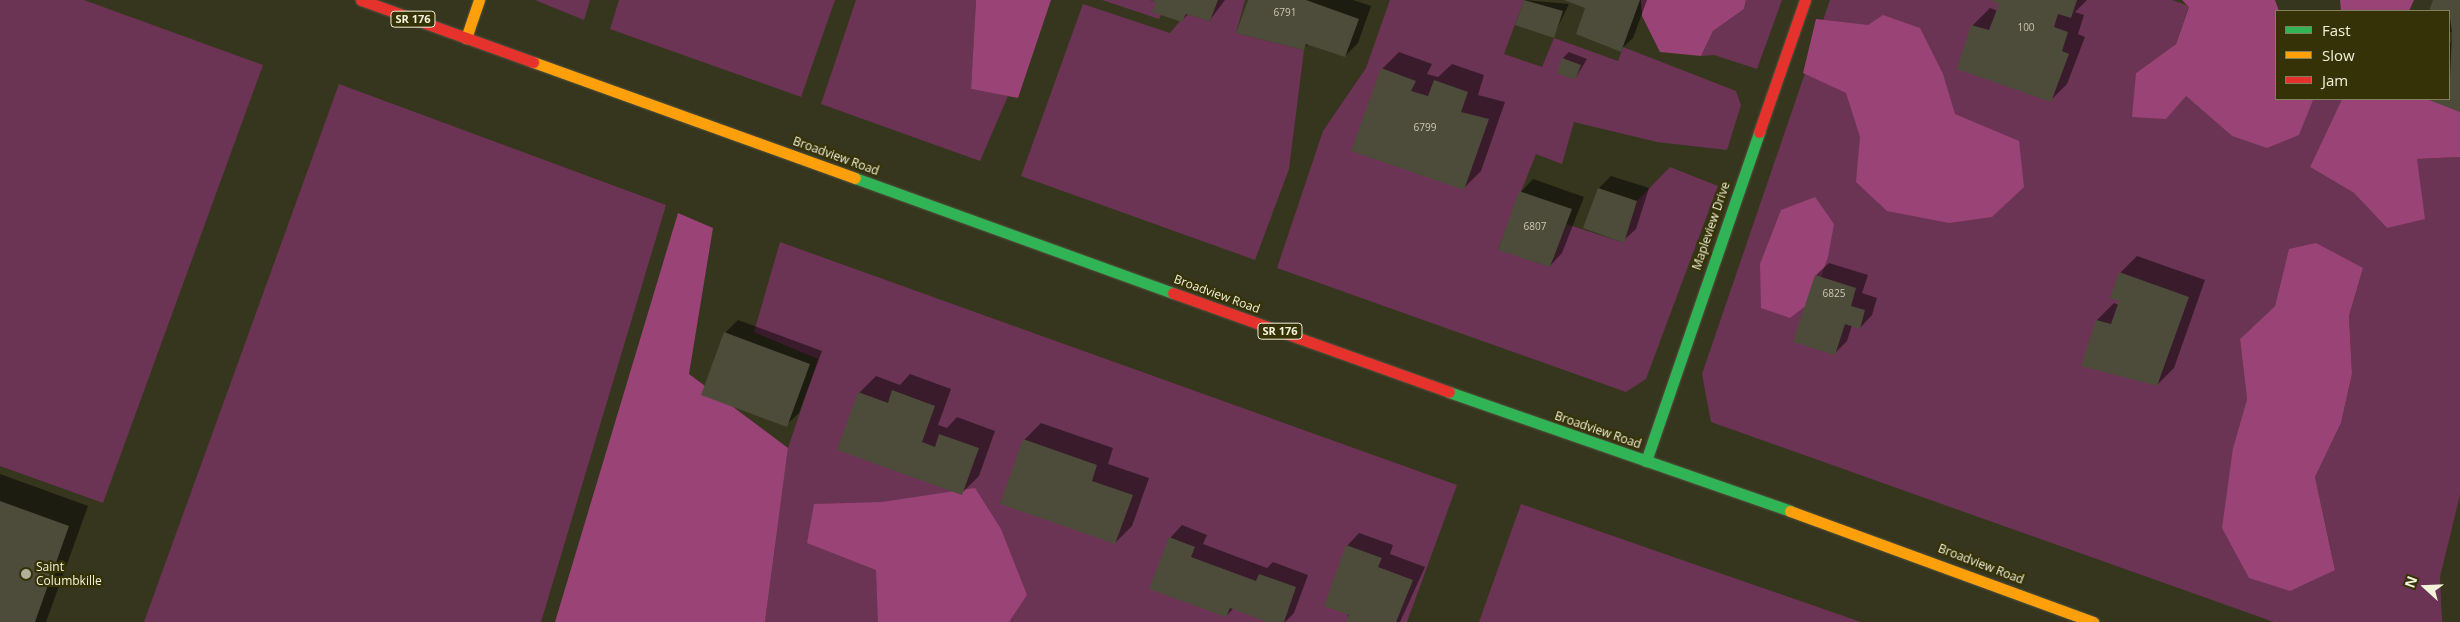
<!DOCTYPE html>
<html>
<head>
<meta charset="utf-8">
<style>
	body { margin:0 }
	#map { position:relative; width:2460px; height:622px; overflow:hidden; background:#36351e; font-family:"Open Sans",sans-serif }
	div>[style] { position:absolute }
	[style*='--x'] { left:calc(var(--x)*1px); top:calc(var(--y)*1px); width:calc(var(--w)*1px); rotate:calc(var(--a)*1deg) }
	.green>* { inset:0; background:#6c3454 }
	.forest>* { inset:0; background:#994376 }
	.shadow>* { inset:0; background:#0007 }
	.building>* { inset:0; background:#4d4c3a }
	.roads { filter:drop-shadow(0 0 1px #53523e) drop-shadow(0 0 1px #53523e) }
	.fast>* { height:11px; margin:-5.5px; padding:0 5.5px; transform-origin:5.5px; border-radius:5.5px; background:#30b455 }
	.slow>* { height:11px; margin:-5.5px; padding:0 5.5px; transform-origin:5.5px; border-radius:5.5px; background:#ff9f0a }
	.jam>* { height:11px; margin:-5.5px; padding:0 5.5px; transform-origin:5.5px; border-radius:5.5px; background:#e5322d }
	.dots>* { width:14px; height:14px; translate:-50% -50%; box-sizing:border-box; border:2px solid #363208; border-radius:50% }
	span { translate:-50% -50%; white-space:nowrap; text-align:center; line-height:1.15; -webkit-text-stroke:4.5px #363208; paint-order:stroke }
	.number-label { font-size:10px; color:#cac8b3 }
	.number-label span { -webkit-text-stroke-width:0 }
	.shield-label span { padding:1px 4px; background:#363208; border:1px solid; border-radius:4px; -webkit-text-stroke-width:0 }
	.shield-label { font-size:11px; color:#f3f2db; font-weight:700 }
	.street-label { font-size:12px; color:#f3f2db }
	.poi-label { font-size:12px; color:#f3f2db }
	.left { translate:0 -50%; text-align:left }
	.legend { position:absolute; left:2275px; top:10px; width:175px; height:90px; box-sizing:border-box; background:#363208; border:1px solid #827f5c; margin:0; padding:6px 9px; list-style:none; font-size:15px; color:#f3f2db }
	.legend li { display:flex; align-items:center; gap:10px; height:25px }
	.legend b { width:25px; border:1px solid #827f5c }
	.north { position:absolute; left:2400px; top:562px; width:50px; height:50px; -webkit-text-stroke:4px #363208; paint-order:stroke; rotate:290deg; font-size:14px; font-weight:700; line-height:20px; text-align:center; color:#f3f2db }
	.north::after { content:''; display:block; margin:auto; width:18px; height:22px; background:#f3f2db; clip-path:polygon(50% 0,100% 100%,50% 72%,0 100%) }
</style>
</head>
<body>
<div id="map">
	<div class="green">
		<i style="clip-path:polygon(0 0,84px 0,263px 65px,103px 503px,0 466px)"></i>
		<i style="clip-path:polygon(535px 0,590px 0,584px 20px)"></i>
		<i style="clip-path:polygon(619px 0,835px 0,801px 97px,610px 29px)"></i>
		<i style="clip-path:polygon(856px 0,976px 0,971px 89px,1008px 96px,980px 161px,821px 104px)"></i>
		<i style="clip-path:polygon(1102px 0,1150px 0,1156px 2px,1161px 15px,1159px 19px)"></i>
		<i style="clip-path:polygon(1218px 0,1245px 0,1236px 33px,1304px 50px,1289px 169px,1255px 260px,1021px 176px,1083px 4px,1170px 33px,1186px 14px,1210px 21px)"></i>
		<i style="clip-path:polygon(1390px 0,1524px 0,1504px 54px,1542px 67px,1554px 38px,1618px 61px,1623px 47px,1736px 91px,1741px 105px,1727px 150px,1657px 142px,1574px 122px,1562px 164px,1536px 154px,1498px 249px,1550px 267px,1566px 224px,1624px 243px,1637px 201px,1670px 167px,1718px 186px,1646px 379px,1626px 392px,1277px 268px,1323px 131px,1366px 68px)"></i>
		<i style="clip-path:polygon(1746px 0,1782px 0,1757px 69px,1714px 55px,1701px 56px,1713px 31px,1744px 9px)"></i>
		<i style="clip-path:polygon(evenodd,1830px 0,2172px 0,2189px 6px,2176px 44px,2136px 73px,2186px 96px,2232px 136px,2312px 99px,2342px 99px,2310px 167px,2354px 193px,2387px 228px,2417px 159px,2460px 157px,2460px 495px,2440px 577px,2442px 622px,2274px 622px,1711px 422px,1702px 374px,1830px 0,2289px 250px,2363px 268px,2349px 316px,2352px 374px,2341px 423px,2315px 477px,2335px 569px,2233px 448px,2247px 399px,2240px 339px,2275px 306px,2289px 250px)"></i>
		<i style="clip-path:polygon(339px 84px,666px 205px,541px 622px,144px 622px)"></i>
		<i style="clip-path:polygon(780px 242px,1457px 485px,1407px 622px,765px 622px,788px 448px,818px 359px,754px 332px)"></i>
		<i style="clip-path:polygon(1521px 504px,1861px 622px,1479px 622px)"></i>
	</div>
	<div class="forest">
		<i style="clip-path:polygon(976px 0,1051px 0,1018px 98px,971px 89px)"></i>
		<i style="clip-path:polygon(1641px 0,1746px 0,1744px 9px,1713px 31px,1701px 56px,1660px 52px,1642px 16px)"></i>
		<i style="clip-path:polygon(2182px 0,2275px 0,2279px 11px,2276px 99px,2313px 100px,2299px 135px,2267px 148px,2232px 136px,2186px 96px,2166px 119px,2132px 117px,2136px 73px,2176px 44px,2189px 7px)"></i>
		<i style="clip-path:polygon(2340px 0,2414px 0,2409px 11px,2341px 11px)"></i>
		<i style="clip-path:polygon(1883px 15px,1920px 28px,1943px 74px,1955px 114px,2019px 141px,2024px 187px,1992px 217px,1949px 223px,1887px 211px,1856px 182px,1860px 137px,1846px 93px,1803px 73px,1816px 19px,1868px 25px)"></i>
		<i style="clip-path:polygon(2449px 74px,2460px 76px,2460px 157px,2417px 159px,2425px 219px,2387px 228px,2354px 193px,2310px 167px,2342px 99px,2449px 99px)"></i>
		<i style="clip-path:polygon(1815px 197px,1834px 224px,1828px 257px,1812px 301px,1790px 318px,1761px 308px,1760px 264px,1781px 210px)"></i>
		<i style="clip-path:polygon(678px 213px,713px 228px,689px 374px,788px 448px,765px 622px,555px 622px)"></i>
		<i style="clip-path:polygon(2316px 243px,2363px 268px,2349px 316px,2352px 374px,2341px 423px,2315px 477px,2335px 570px,2290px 591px,2249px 578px,2222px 528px,2233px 448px,2247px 399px,2240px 339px,2275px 306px,2289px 249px)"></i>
		<i style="clip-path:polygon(975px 488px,1001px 529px,1027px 595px,1009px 622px,878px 622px,876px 570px,807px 543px,814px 504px,882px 502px)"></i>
	</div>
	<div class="shadow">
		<i style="clip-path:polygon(1155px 0,1225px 0,1210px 20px,1189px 13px,1182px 21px)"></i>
		<i style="clip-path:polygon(1249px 0,1353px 0,1371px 6px,1358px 43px,1345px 56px,1309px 43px,1304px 48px)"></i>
		<i style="clip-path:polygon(1525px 0,1569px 4px,1553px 37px,1517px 24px)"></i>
		<i style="clip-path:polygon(1567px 0,1647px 0,1633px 38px,1620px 50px,1586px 7px)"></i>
		<i style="clip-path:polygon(1993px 0,2087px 0,2075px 12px,2084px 15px,2078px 34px,2085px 37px,2067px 84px,2050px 101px,1958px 68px,1973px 25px,1990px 8px,1998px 11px,2001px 3px)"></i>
		<i style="clip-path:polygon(2435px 0,2460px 0,2460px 111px,2430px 100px,2449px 99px,2449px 47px,2454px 33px,2449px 31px,2449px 11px,2431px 11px)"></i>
		<i style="clip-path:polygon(1399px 52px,1432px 64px,1427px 74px,1438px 77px,1452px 64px,1484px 75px,1478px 95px,1505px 102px,1481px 171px,1464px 188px,1382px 69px)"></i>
		<i style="clip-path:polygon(1569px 52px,1587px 59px,1575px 79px,1563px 58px)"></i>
		<i style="clip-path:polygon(1611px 176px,1649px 188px,1636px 229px,1623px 241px,1599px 188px)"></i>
		<i style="clip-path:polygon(1533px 179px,1584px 197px,1562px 253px,1550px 266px,1521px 192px)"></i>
		<i style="clip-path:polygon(2137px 256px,2205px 280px,2174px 368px,2157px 385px,2097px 320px,2114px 303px,2119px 305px,2120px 273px)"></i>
		<i style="clip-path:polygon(1829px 263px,1868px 275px,1862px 293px,1877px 298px,1872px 315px,1860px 328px,1852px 325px,1847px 341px,1834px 354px,1816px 275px)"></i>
		<i style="clip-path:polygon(738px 320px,822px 351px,799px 413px,786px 425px,725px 333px)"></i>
		<i style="clip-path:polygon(910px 374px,951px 389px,938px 425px,947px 428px,957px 417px,995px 431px,979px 476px,962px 493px,859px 393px,876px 376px,900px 385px)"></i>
		<i style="clip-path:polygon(1041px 423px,1113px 448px,1108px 464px,1149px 478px,1132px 526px,1115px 543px,1024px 440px)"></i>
		<i style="clip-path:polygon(0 474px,88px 506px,46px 622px,0 622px)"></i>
		<i style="clip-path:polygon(1182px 525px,1207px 535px,1203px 544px,1267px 568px,1273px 562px,1308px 575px,1294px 613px,1285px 622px,1271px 622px,1234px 608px,1226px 616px,1170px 538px)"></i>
		<i style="clip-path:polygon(1359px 533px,1393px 545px,1390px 554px,1425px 567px,1400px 622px,1348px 622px,1347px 546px)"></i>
	</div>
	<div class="building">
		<i style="clip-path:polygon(1152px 0,1218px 0,1210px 21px,1186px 14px,1182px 22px,1152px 12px,1156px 2px)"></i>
		<i style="clip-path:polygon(1248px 0,1306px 0,1359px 19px,1345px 57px,1306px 44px,1304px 50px,1236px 33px)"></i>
		<i style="clip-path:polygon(1524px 0,1563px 11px,1554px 38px,1515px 25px)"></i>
		<i style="clip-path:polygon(1564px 0,1640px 0,1621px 52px,1576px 34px,1585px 8px)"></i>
		<i style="clip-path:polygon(1990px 0,2077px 0,2071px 18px,2058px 14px,2054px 27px,2068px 32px,2062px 51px,2069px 54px,2051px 102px,1957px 69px,1971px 25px,1989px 30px,1999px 4px)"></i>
		<i style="clip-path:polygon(2433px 0,2460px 0,2460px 112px,2429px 100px,2449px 99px,2452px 33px,2449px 11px,2429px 11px)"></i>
		<i style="clip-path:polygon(1562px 58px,1581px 65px,1575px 80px,1557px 73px)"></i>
		<i style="clip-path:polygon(1381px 68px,1416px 81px,1411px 91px,1428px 96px,1434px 80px,1468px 92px,1461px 112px,1489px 119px,1464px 190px,1351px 151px)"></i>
		<i style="clip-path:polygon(1598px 188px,1637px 201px,1624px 243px,1583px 228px)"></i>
		<i style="clip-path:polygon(1519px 191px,1572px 209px,1550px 267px,1498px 250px)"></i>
		<i style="clip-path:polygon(2119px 272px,2189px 297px,2157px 386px,2081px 366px,2096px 320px,2111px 324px,2119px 301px,2110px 298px)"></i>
		<i style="clip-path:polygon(1815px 275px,1856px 288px,1851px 306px,1865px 310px,1860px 329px,1845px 324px,1835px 355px,1793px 342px)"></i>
		<i style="clip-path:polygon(724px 332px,810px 364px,787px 427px,701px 395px)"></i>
		<i style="clip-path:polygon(892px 390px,935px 406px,922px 442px,935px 447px,939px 434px,979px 448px,962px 495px,837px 450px,858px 392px,888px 403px)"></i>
		<i style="clip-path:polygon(1023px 439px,1097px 465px,1092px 481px,1133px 495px,1115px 544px,1000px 504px)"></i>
		<i style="clip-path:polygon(0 501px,69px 526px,35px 622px,0 622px)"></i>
		<i style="clip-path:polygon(1169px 537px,1195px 547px,1191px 557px,1256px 581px,1259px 574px,1296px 587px,1284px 622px,1267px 622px,1230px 608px,1226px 617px,1149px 589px)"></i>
		<i style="clip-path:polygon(1346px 545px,1382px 558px,1378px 567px,1413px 580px,1396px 622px,1346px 622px,1349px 615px,1324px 606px)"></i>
	</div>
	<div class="roads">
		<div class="fast">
			<i style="--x:855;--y:178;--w:338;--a:19.9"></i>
			<i style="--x:1449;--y:392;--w:361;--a:19.2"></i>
			<i style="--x:1646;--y:461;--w:348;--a:-71"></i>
		</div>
		<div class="slow">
			<i style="--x:466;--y:38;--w:40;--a:-71.1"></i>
			<i style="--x:533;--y:62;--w:342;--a:19.8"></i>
			<i style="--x:1790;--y:511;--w:323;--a:20.1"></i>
		</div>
		<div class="jam">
			<i style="--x:361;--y:0;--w:183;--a:19.8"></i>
			<i style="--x:1759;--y:132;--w:140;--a:-70.8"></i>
			<i style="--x:1173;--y:293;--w:293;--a:19.7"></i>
		</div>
	</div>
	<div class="dots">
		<i style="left:26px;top:574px;background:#b1b099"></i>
	</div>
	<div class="number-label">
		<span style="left:1285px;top:13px">6791</span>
		<span style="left:2026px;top:28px">100</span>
		<span style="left:1425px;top:128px">6799</span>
		<span style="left:1535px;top:227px">6807</span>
		<span style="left:1834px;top:294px">6825</span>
	</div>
	<div class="shield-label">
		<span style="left:413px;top:19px">SR 176</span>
		<span style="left:1280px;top:331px">SR 176</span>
	</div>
	<div class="street-label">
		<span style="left:836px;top:156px;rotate:20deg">Broadview Road</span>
		<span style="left:1711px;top:226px;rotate:-71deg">Mapleview Drive</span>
		<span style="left:1217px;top:294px;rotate:20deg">Broadview Road</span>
		<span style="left:1598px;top:430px;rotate:19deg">Broadview Road</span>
		<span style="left:1981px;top:564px;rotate:21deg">Broadview Road</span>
	</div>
	<div class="poi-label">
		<span class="left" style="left:36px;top:574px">Saint<br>Columbkille</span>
	</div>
	<ul class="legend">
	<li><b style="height:6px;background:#30b455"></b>Fast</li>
	<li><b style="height:6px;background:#ff9f0a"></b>Slow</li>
	<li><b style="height:6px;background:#e5322d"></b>Jam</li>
	</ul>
	<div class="north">N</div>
</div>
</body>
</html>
